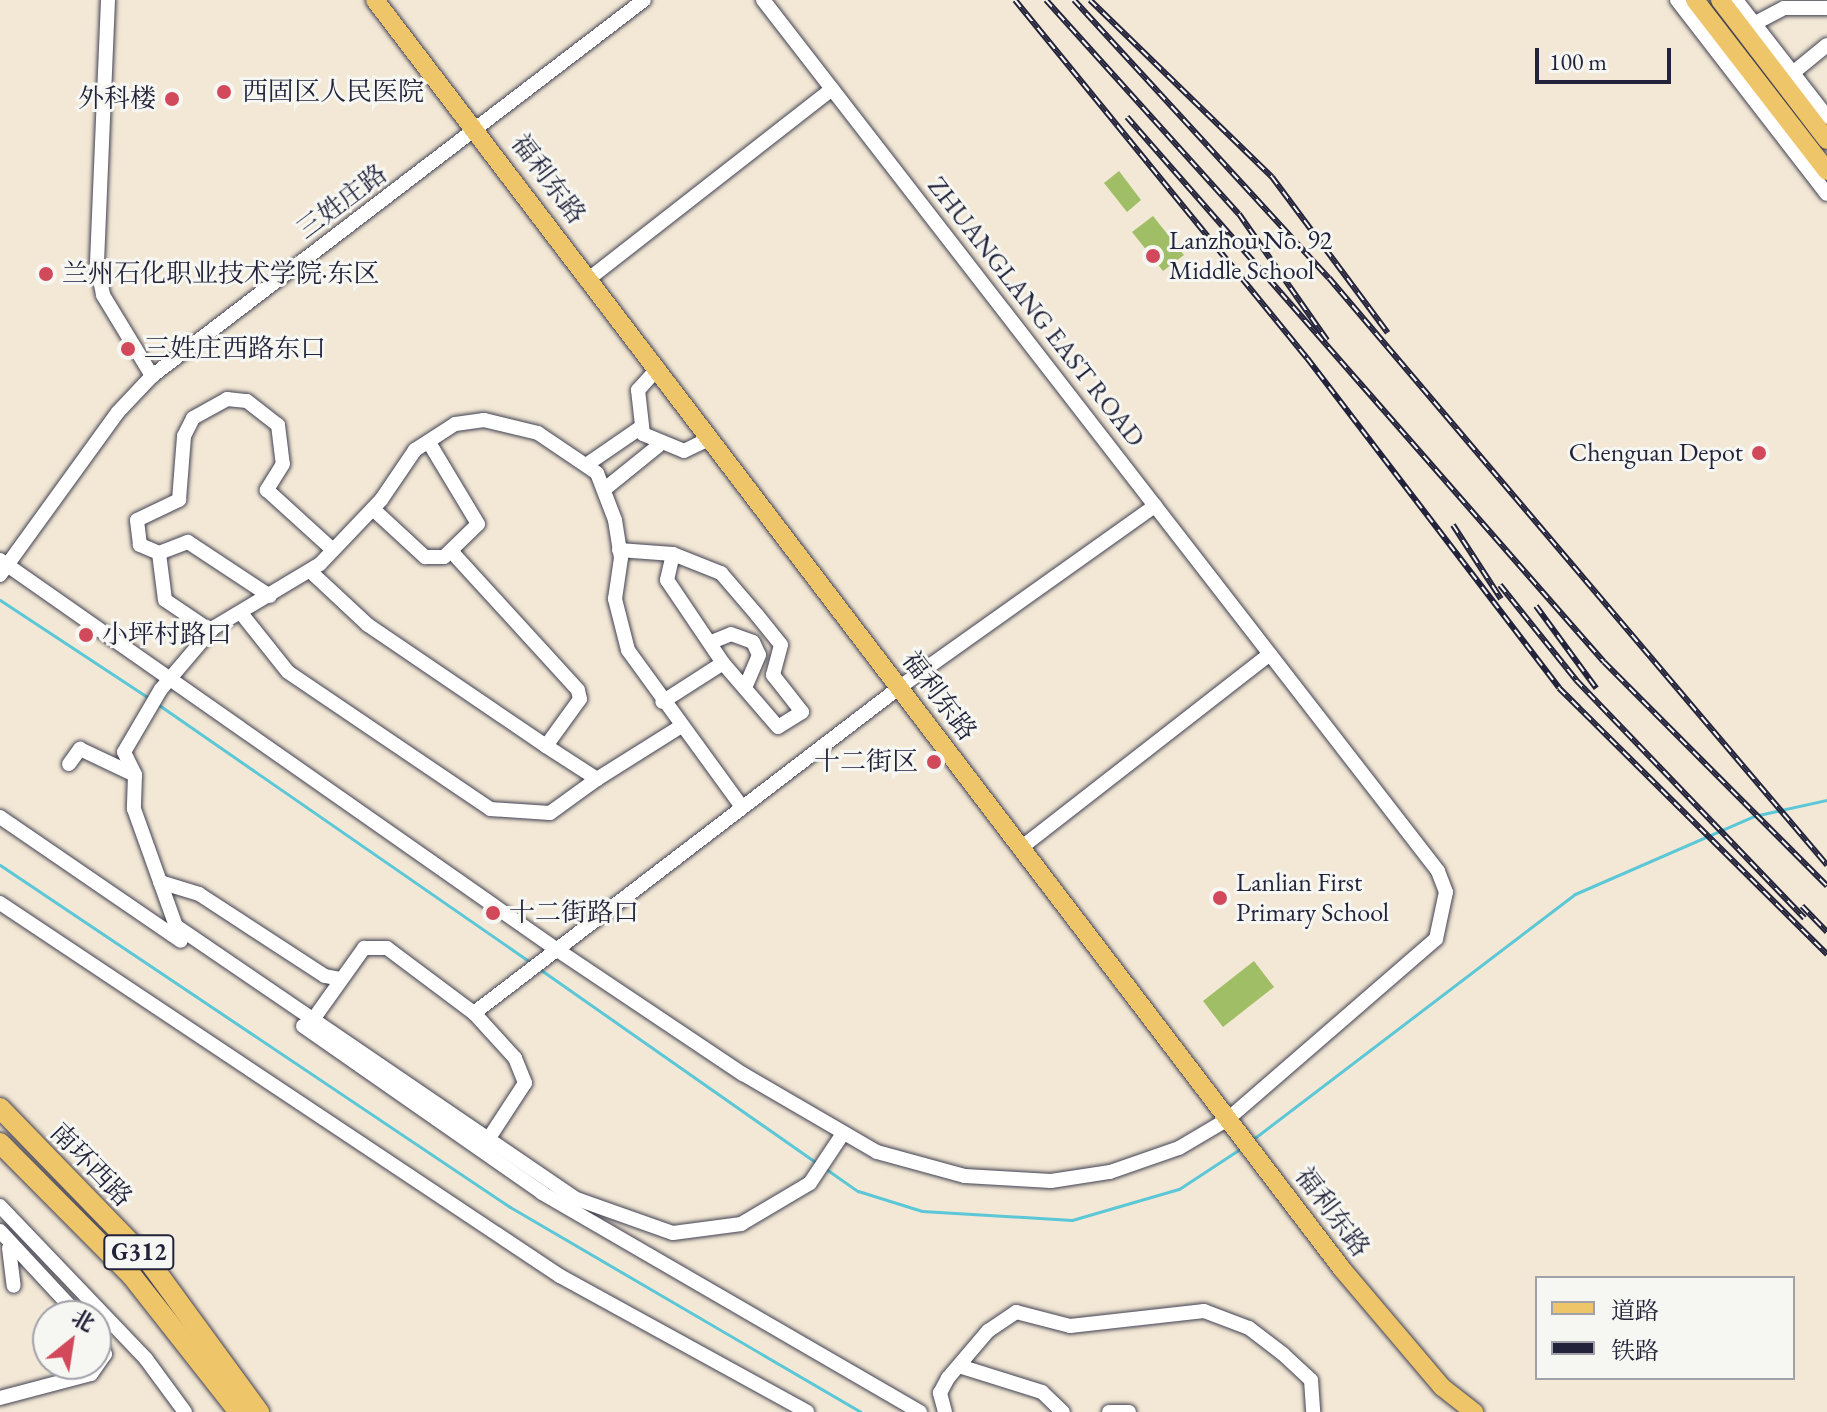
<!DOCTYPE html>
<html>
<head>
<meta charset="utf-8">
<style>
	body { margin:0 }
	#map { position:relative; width:1827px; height:1412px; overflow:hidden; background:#f3e8d5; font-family:"EB Garamond","Noto Serif SC",serif }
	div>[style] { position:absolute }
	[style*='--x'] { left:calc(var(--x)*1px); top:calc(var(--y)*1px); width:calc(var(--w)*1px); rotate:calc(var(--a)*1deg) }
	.green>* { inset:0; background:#a0be66 }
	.stream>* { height:3px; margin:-1.5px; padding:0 1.5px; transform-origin:1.5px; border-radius:1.5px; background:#5cc7d7 }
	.roads { filter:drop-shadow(0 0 2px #414052) drop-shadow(0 0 2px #414052) }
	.minor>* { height:14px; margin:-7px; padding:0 7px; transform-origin:7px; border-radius:7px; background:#fff }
	.major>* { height:18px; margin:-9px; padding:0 9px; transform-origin:9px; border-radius:9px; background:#eec569 }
	.highway>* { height:20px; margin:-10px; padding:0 10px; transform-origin:10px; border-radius:10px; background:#eec569 }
	.rail>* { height:6px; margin-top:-3px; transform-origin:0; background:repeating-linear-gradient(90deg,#f6f6f2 0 9px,#22223b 0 18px); box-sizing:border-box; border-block:2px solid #22223b }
	.dots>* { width:22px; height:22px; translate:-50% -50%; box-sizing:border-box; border:4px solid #f6f6f2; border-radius:50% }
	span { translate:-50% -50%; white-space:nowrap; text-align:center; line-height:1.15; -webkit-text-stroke:6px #f6f6f2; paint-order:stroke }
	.shield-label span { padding:2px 6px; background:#f6f6f2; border:2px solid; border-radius:6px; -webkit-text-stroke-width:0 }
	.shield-label { font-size:24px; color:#22223b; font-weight:700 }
	.poi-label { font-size:26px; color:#22223b }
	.left { translate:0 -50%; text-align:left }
	.right { translate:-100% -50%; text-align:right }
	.street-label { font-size:26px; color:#22223b }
	.legend { position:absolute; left:1535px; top:1276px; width:260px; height:104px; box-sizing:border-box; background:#f6f6f2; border:2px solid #a1a1a9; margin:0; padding:10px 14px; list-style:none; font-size:24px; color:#22223b }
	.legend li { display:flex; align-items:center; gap:16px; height:40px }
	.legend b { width:40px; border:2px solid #a1a1a9 }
	.north { position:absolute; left:32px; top:1300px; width:80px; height:80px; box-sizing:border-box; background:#f6f6f2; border:2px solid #a1a1a9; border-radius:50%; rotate:30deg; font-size:22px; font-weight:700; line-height:32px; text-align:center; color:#22223b }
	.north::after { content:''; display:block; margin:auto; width:28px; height:36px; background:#d1495b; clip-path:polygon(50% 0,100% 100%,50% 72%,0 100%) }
	.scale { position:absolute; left:1535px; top:48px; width:136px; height:36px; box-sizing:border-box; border:4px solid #22223b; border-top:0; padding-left:10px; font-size:24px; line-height:28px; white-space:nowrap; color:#22223b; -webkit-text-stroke:6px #f6f6f2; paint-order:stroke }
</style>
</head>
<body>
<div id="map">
	<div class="green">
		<i style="clip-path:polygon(1119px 171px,1141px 200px,1127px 212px,1104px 183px)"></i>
		<i style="clip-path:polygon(1153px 216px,1184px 255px,1163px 271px,1132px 232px)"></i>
		<i style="clip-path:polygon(1254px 961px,1274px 987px,1223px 1027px,1203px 1001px)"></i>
	</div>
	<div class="stream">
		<i style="--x:0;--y:600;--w:180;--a:33.4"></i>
		<i style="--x:156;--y:703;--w:457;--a:34.7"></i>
		<i style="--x:0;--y:865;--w:614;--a:33.85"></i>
		<i style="--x:510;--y:1207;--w:406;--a:30.3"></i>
		<i style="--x:541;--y:970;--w:337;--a:35"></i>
		<i style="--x:1252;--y:1140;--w:406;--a:-37.3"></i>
		<i style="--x:1575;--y:894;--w:195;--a:-23.5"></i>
		<i style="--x:1754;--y:816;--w:75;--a:-12.4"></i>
		<i style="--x:826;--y:1169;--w:39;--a:35"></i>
		<i style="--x:858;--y:1191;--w:67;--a:17.4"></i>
		<i style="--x:922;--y:1211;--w:150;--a:3.4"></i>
		<i style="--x:1072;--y:1220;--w:111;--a:-16.2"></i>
		<i style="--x:1179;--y:1189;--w:77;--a:-33.3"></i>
	</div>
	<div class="roads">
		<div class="minor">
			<i style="--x:108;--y:0;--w:266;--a:92.4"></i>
			<i style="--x:97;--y:266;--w:30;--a:78"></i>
			<i style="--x:103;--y:295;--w:95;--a:58.8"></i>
			<i style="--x:1677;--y:0;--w:245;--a:52.3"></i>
			<i style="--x:1736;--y:0;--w:148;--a:52.1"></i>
			<i style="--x:1746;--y:28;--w:43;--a:-27.8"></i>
			<i style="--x:1784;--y:8;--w:43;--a:0"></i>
			<i style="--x:1789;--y:76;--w:49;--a:-39.2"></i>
			<i style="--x:590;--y:278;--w:307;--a:-38"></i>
			<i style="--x:658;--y:368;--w:30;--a:132"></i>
			<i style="--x:638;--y:390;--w:44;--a:83.5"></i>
			<i style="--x:643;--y:434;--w:44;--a:22.5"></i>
			<i style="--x:684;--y:451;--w:30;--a:-26"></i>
			<i style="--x:589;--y:463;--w:62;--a:-34.5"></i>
			<i style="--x:606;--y:488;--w:67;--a:-38.9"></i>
			<i style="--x:373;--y:509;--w:71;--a:42.7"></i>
			<i style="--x:425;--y:557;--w:19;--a:0"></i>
			<i style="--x:444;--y:557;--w:47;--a:-44.1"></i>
			<i style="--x:478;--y:524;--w:93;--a:-121"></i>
			<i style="--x:619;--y:550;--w:54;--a:4.2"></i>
			<i style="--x:673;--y:554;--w:27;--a:103"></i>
			<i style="--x:667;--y:580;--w:100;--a:56"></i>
			<i style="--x:723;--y:663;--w:72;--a:147.4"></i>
			<i style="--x:159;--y:553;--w:21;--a:-157"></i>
			<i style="--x:140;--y:545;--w:25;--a:-97"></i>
			<i style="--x:137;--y:520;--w:47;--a:-25.5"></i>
			<i style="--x:179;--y:500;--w:64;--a:-85.5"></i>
			<i style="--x:184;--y:436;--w:20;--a:-63"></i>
			<i style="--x:193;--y:418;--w:39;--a:-29"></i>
			<i style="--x:227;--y:399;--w:20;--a:6"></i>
			<i style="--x:247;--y:401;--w:39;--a:38"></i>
			<i style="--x:278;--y:425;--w:39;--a:83"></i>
			<i style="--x:283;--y:464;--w:31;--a:122"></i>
			<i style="--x:267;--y:490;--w:89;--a:42.3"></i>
			<i style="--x:673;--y:554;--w:52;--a:21.6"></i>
			<i style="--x:721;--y:573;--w:55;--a:49.4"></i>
			<i style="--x:757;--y:615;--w:38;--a:51"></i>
			<i style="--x:781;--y:645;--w:31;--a:105"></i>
			<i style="--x:773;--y:675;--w:47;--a:51.9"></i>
			<i style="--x:802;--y:712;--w:28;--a:148"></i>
			<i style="--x:778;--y:727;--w:84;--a:-130.7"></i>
			<i style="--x:0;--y:560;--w:679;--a:34.98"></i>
			<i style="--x:556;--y:949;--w:225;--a:33.8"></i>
			<i style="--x:743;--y:1074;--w:155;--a:30.2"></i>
			<i style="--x:877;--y:1152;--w:91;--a:15.3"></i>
			<i style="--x:965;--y:1176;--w:86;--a:3.3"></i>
			<i style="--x:1051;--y:1181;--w:60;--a:-8.7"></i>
			<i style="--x:1110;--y:1172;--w:73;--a:-19.2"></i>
			<i style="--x:1179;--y:1148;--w:57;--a:-30.6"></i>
			<i style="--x:1228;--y:1119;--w:275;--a:-40.9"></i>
			<i style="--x:1436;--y:939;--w:48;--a:-78"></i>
			<i style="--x:1446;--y:892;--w:22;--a:-111"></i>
			<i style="--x:1438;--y:871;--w:1102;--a:-127.77"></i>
			<i style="--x:310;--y:571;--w:79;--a:43"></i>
			<i style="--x:368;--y:625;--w:215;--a:34.2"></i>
			<i style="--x:546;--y:746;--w:58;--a:-54.1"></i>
			<i style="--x:580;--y:699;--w:9;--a:-103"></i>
			<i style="--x:578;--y:690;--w:188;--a:-132.4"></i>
			<i style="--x:0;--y:575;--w:201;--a:-54.1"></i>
			<i style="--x:118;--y:412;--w:50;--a:-46.6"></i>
			<i style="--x:152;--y:376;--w:619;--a:-37.39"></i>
			<i style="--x:241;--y:613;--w:75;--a:51.5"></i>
			<i style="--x:288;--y:672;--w:244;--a:34.1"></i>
			<i style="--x:490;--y:809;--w:60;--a:3.8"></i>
			<i style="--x:550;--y:813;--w:58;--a:-35.9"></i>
			<i style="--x:211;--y:631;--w:55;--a:-146"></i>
			<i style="--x:165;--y:600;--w:47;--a:-97.3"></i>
			<i style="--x:159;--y:553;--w:31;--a:-21"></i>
			<i style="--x:188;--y:542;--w:98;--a:33.4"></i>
			<i style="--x:714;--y:641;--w:18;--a:-22"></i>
			<i style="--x:731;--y:634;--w:23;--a:20"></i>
			<i style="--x:753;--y:642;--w:14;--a:65"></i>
			<i style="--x:759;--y:655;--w:36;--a:113"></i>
			<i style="--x:546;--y:746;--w:61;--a:32.9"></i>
			<i style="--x:597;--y:779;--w:98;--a:-32.1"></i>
			<i style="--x:69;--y:764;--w:19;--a:-54"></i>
			<i style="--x:80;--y:749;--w:61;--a:25.3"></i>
			<i style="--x:742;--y:807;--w:194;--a:-126"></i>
			<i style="--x:628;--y:650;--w:53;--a:-104.3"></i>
			<i style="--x:615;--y:599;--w:41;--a:-81.7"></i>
			<i style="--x:621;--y:558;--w:38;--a:-99"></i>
			<i style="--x:615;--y:520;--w:50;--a:-111"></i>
			<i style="--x:597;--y:473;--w:71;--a:-145.9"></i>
			<i style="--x:538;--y:433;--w:56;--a:-166.5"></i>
			<i style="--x:484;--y:420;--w:29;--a:172"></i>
			<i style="--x:455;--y:424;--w:48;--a:147"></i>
			<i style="--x:415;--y:450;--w:60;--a:124.2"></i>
			<i style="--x:381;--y:500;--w:88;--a:133.6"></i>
			<i style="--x:320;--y:564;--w:125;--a:149.1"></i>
			<i style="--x:213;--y:628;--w:80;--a:130.4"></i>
			<i style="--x:161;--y:689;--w:73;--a:120.4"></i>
			<i style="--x:124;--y:752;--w:25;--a:64"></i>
			<i style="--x:135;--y:775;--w:34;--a:92"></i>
			<i style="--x:134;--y:809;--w:124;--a:70.3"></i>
			<i style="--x:176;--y:926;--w:482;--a:34.3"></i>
			<i style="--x:574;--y:1198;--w:105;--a:19.5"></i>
			<i style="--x:673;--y:1233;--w:69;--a:-7.5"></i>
			<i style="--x:741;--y:1224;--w:80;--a:-30.7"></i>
			<i style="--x:810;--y:1183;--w:58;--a:-56.3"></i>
			<i style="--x:0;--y:817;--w:219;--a:34.4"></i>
			<i style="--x:1022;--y:847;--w:314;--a:-37.9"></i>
			<i style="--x:160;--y:882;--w:41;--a:17.1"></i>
			<i style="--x:199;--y:894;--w:150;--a:33.1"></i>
			<i style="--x:325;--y:976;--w:15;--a:11"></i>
			<i style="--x:0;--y:903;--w:673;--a:33.67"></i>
			<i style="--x:560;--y:1276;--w:282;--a:28.8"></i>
			<i style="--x:474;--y:1013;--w:536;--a:-37.43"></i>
			<i style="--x:900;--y:687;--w:313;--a:-35.4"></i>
			<i style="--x:312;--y:1021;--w:90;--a:-54.5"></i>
			<i style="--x:364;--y:948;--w:23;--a:0"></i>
			<i style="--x:387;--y:948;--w:109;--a:36.8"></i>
			<i style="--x:474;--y:1013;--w:61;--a:47.7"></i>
			<i style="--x:515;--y:1058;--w:27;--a:68"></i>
			<i style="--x:525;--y:1083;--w:69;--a:123.2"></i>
			<i style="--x:303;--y:1026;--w:292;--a:34.9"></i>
			<i style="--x:542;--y:1193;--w:437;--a:30.1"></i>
			<i style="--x:0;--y:1206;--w:211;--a:46.3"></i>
			<i style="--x:146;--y:1359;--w:66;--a:53.7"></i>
			<i style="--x:0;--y:1231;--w:116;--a:47.1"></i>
			<i style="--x:9;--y:1248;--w:38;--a:83"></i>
			<i style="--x:959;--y:1366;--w:87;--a:17.4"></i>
			<i style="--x:1042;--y:1392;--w:29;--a:44"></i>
			<i style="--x:0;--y:1398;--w:94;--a:-14.8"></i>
			<i style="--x:91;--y:1374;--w:24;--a:-55"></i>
			<i style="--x:105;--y:1354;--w:21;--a:-115"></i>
			<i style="--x:945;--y:1412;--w:20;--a:-105"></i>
			<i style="--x:940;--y:1393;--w:17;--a:-62"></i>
			<i style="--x:948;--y:1378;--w:62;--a:-49.6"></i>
			<i style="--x:988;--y:1331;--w:34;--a:-34"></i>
			<i style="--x:1016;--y:1312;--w:56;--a:14.5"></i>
			<i style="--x:1070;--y:1326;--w:135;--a:-6.4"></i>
			<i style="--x:1204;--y:1311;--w:48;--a:20.7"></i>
			<i style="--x:1249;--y:1328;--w:43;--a:37.4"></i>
			<i style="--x:1283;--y:1354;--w:38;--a:43"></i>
			<i style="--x:1311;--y:1380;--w:32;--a:86"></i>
			<i style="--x:1109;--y:1412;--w:20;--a:0"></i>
		</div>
		<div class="major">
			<i style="--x:375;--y:0;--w:1595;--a:52.69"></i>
			<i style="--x:1342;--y:1269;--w:155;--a:49.7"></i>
			<i style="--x:1442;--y:1387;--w:41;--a:38"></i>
			<i style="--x:1695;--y:0;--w:216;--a:52.3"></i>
			<i style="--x:1720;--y:0;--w:176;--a:52.6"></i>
		</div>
		<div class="highway">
			<i style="--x:0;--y:1108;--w:216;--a:45.9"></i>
			<i style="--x:150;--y:1263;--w:185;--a:53.8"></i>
			<i style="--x:0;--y:1143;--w:187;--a:45.2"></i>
			<i style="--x:132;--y:1276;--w:173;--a:51.8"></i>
		</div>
	</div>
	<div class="rail">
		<i style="--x:1015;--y:0;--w:462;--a:50.8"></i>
		<i style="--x:1307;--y:358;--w:415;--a:52.6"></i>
		<i style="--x:1559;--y:688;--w:378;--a:44.8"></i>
		<i style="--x:1046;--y:0;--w:288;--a:48"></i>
		<i style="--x:1239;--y:214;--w:154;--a:55.1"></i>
		<i style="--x:1074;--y:0;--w:377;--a:47.5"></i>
		<i style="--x:1329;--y:278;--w:770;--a:49.69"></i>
		<i style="--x:1090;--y:0;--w:254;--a:44.2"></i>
		<i style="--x:1272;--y:177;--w:194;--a:53.4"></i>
		<i style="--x:1127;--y:117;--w:724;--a:48.81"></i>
		<i style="--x:1604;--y:662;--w:316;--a:45.1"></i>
		<i style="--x:1453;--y:525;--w:88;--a:57"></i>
		<i style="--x:1500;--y:585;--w:122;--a:51.3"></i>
		<i style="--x:1576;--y:680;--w:330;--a:46.2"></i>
		<i style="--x:1536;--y:606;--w:102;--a:53.8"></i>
		<i style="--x:1802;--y:906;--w:36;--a:46"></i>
	</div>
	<div class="dots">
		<i style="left:224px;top:92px;background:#d1495b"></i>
		<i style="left:172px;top:99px;background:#d1495b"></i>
		<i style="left:1153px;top:256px;background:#d1495b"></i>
		<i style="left:46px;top:274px;background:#d1495b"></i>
		<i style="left:128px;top:349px;background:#d1495b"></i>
		<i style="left:1759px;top:453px;background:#d1495b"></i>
		<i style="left:86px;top:635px;background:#d1495b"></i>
		<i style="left:934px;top:762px;background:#d1495b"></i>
		<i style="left:1220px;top:898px;background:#d1495b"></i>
		<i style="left:493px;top:913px;background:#d1495b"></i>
	</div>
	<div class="shield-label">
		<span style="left:139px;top:1252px">G312</span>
	</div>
	<div class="poi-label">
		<span class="left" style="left:242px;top:92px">西固区人民医院</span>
		<span class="right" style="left:156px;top:99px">外科楼</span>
		<span class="left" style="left:1169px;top:256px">Lanzhou No. 92<br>Middle School</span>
		<span class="left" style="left:62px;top:274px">兰州石化职业技术学院·东区</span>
		<span class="left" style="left:144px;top:349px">三姓庄西路东口</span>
		<span class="right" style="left:1743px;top:453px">Chenguan Depot</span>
		<span class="left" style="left:102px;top:635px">小坪村路口</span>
		<span class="right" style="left:918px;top:762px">十二街区</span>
		<span class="left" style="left:1236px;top:898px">Lanlian First<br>Primary School</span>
		<span class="left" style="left:509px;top:913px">十二街路口</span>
	</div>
	<div class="street-label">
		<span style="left:548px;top:179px;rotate:53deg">福利东路</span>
		<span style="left:342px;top:202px;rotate:-37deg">三姓庄路</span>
		<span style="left:1036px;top:312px;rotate:52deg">ZHUANGLANG EAST ROAD</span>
		<span style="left:939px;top:696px;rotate:53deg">福利东路</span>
		<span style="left:91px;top:1165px;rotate:46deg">南环西路</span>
		<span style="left:1332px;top:1212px;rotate:53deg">福利东路</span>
	</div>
	<ul class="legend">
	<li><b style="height:10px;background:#eec569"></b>道路</li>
	<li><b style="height:10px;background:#22223b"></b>铁路</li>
	</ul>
	<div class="north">北</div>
	<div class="scale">100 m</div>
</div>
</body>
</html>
